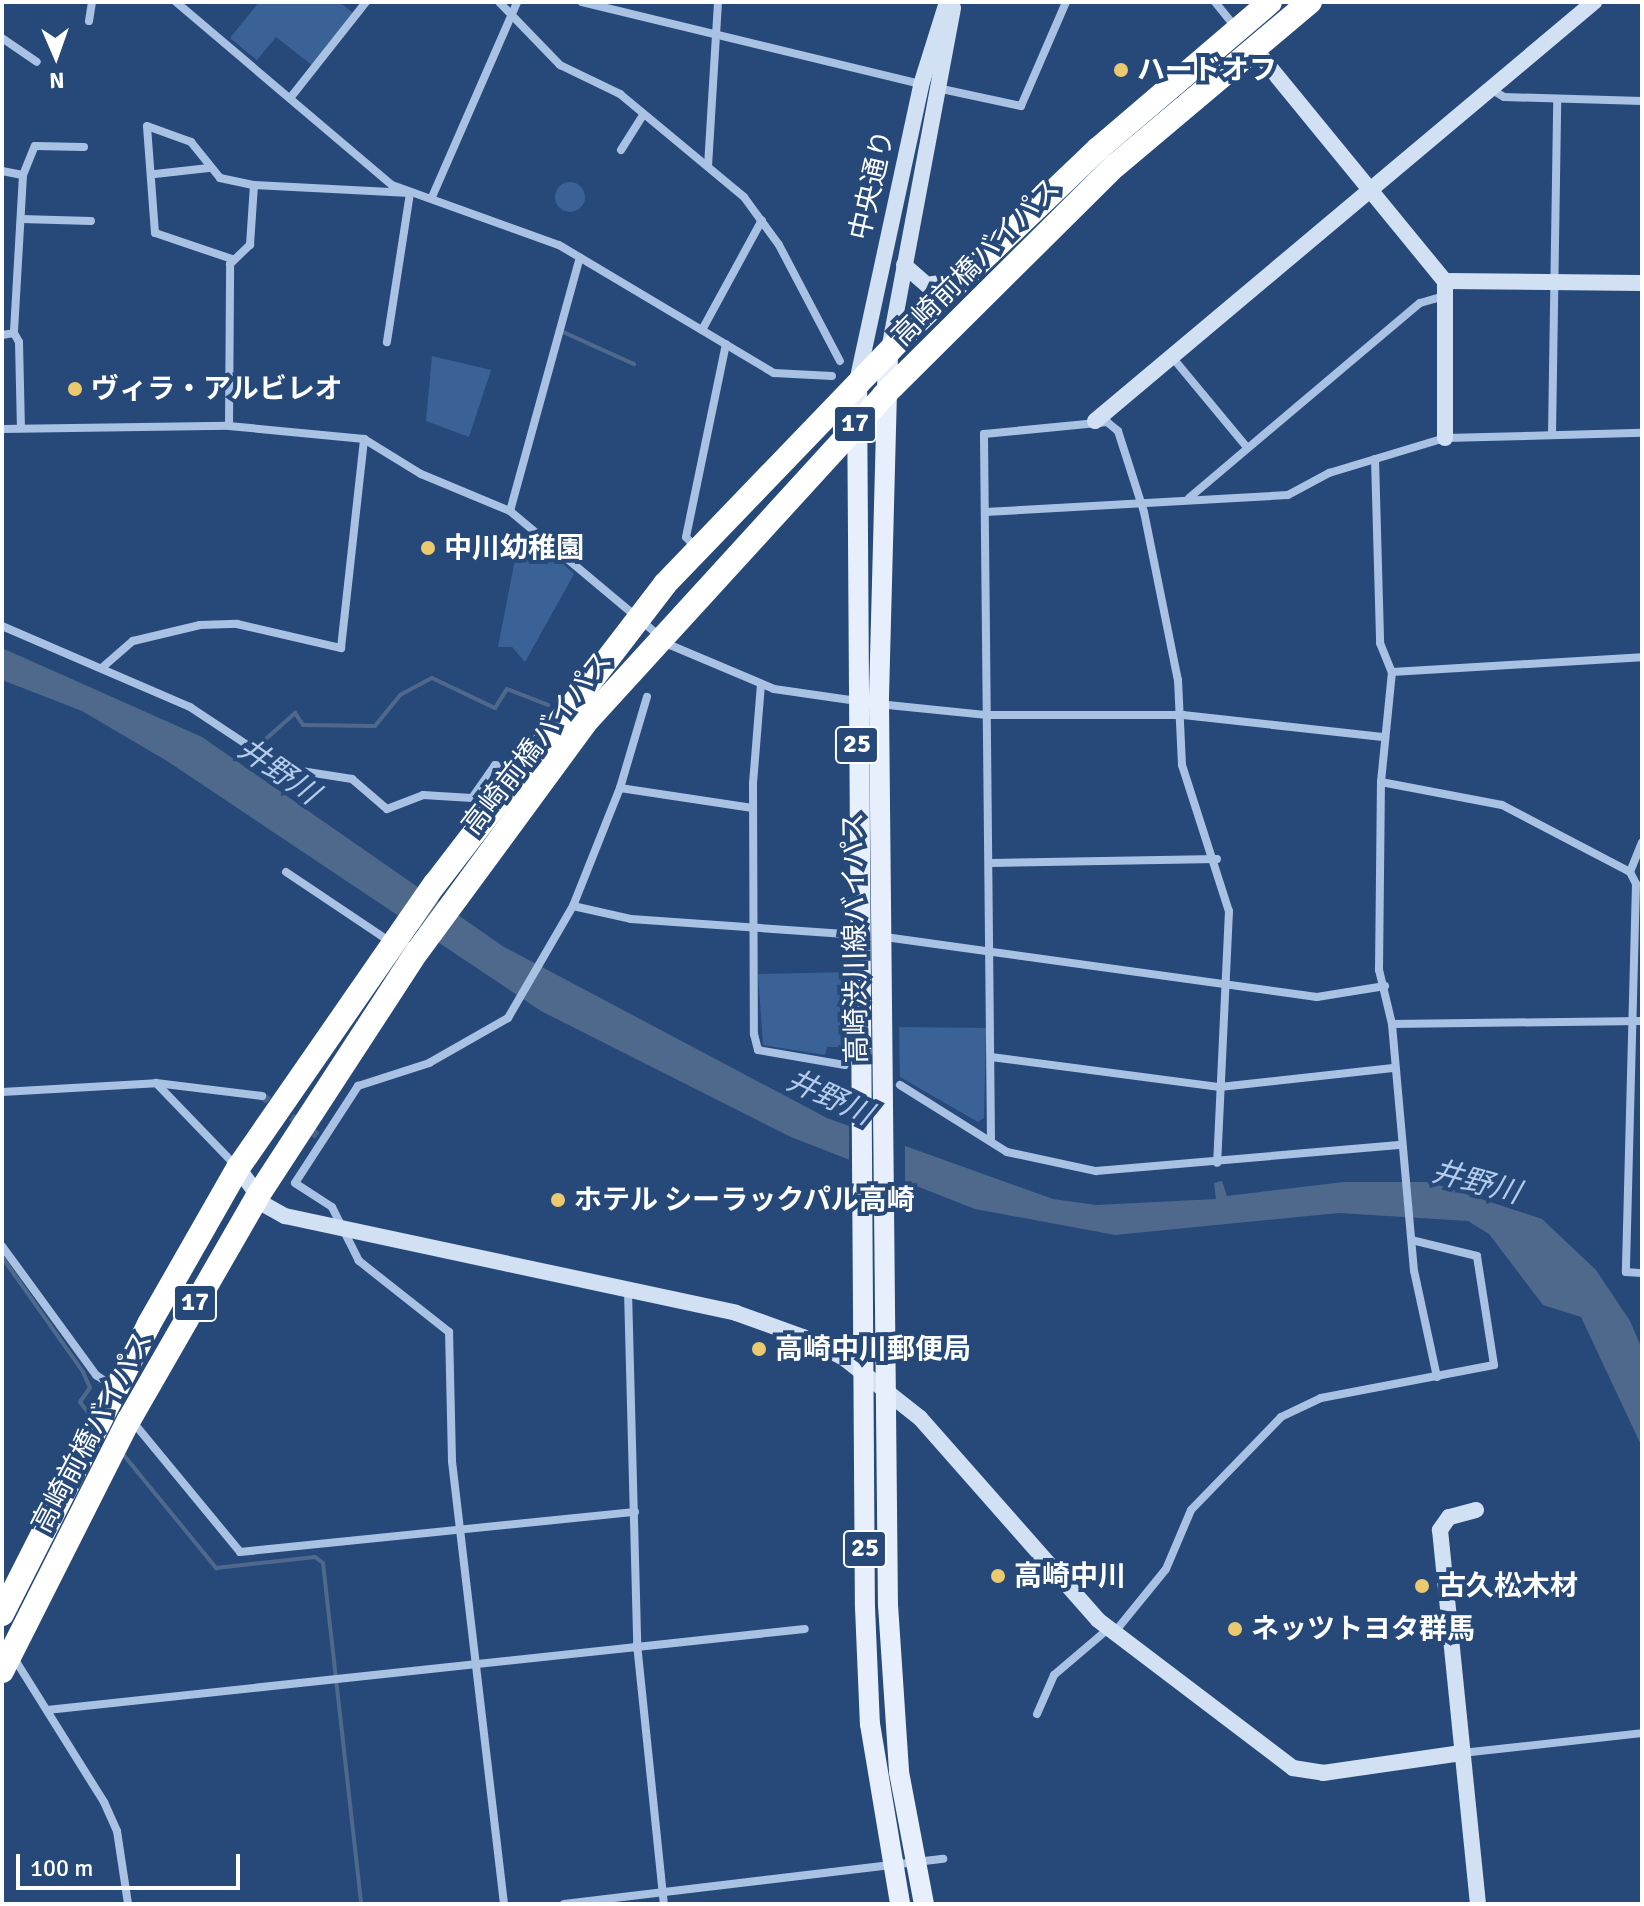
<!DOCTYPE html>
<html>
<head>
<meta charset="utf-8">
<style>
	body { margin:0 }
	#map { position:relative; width:1644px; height:1906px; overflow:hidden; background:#264979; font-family:Signika,"Noto Sans JP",sans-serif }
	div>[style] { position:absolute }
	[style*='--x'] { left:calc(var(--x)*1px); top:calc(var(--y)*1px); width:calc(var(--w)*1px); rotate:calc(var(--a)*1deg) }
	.green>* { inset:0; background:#3a6296 }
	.round { border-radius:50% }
	.water>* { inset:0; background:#4f698c }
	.pier>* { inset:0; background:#264979 }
	.stream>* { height:4px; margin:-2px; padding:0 2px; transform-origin:2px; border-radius:2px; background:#4f698c }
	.street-tunnel>* { height:8px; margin-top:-4px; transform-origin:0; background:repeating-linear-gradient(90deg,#47648d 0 8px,transparent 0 12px) }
	.street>* { height:8px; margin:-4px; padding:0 4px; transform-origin:4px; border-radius:4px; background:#a9c2e3 }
	.secondary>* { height:16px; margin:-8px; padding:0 8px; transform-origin:8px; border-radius:8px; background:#d2e0f3 }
	.primary>* { height:20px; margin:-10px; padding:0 10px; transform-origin:10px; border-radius:10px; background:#e8effc }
	.highway>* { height:24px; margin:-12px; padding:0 12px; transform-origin:12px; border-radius:12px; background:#fff }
	.dots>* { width:22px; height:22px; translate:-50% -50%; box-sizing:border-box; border:4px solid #264979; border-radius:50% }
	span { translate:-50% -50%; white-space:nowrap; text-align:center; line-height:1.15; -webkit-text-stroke:8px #264979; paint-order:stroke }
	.shield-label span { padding:2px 6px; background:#264979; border:2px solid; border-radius:6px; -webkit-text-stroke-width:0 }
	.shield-label { font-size:26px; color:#fff; font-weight:700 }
	.poi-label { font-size:28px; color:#fff; font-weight:700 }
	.left { translate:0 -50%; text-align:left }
	.street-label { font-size:28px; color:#fff }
	.water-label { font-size:30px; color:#b4cceb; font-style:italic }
	.frame { position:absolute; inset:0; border:4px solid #fff; pointer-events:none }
	.north { position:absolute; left:16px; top:16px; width:80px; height:80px; -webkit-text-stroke:6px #264979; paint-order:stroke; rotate:178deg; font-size:22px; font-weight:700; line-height:32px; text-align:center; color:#fff }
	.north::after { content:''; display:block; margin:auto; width:28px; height:36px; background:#fff; clip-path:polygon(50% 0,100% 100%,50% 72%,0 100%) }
	.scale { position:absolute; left:16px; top:1854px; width:224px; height:36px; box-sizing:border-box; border:4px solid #fff; border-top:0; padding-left:10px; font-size:24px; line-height:28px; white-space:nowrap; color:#fff; -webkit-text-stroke:6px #264979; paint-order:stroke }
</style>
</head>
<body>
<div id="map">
	<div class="green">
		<i style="clip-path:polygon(259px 2px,339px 2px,353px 13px,313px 66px,276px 37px,257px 60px,230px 38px)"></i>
		<i class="round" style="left:555px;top:182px;width:30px;height:30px"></i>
		<i style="clip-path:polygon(432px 356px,491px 370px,469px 437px,426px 421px)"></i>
		<i style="clip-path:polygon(533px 536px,574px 574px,525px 662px,512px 647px,498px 647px,519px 539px)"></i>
		<i style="clip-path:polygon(851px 972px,850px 1047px,827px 1047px,825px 1055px,763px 1045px,758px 974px)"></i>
		<i style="clip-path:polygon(899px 1027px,986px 1028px,984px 1118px,978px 1122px,900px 1077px)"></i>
	</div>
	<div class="water">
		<i style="clip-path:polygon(2px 648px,202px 737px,504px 947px,827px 1118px,1053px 1199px,1096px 1205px,1216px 1199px,1214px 1183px,1222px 1181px,1227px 1196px,1344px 1182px,1429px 1182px,1542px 1219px,1596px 1270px,1630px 1321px,1642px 1349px,1642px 1447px,1581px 1317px,1543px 1305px,1489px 1234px,1468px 1221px,1339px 1213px,1115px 1235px,975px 1209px,791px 1137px,541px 1011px,167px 761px,82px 711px,2px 680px)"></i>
	</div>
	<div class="pier">
		<i style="clip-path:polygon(849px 1122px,905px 1142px,905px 1187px,849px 1165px)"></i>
	</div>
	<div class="stream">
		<i style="--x:563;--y:332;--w:78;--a:24.3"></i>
		<i style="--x:258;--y:746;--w:50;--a:-41.7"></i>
		<i style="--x:295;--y:713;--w:14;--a:56"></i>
		<i style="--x:303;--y:725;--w:72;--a:0.8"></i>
		<i style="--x:375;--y:726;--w:40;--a:-51"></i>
		<i style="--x:400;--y:695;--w:36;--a:-28"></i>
		<i style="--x:432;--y:678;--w:70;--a:25.5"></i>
		<i style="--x:495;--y:708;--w:22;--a:-58"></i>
		<i style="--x:507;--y:689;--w:44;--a:21.3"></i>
		<i style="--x:2;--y:1257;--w:141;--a:54.8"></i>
		<i style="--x:83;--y:1372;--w:17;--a:66"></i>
		<i style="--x:90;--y:1388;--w:17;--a:126"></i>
		<i style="--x:80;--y:1402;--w:18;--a:52"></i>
		<i style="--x:122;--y:1453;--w:149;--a:50.7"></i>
		<i style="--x:216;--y:1568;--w:100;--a:-6.3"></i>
		<i style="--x:315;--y:1557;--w:10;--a:37"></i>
		<i style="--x:323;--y:1563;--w:343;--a:83.6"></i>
		<i style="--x:459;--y:1904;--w:55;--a:0"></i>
	</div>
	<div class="street-tunnel">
		<i style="--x:262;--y:1096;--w:69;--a:35.5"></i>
	</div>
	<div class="street">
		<i style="--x:176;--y:2;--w:283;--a:40.3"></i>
		<i style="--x:392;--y:185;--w:177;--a:19.8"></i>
		<i style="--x:559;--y:245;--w:250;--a:30.8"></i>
		<i style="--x:774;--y:373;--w:58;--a:3"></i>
		<i style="--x:499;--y:2;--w:88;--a:45.9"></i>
		<i style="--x:560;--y:65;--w:67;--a:25.8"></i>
		<i style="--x:620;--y:94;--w:161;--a:39.7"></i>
		<i style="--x:744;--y:197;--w:59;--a:53.9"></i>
		<i style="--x:779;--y:245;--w:131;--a:62.3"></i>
		<i style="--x:582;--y:2;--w:352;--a:13.6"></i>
		<i style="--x:1215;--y:2;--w:35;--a:51"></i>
		<i style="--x:89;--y:21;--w:19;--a:-81"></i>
		<i style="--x:2;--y:38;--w:42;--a:34.4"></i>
		<i style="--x:937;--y:88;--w:86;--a:12.1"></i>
		<i style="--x:1021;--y:106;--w:113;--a:-66.6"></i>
		<i style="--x:1489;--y:88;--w:17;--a:31"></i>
		<i style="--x:1504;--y:97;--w:138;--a:1.7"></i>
		<i style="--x:291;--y:97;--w:121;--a:-51.7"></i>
		<i style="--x:621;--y:150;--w:41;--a:-57.8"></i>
		<i style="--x:708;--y:166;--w:164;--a:-86.5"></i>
		<i style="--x:2;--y:171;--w:21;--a:11"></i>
		<i style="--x:23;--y:175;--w:158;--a:93.3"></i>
		<i style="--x:155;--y:174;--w:54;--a:-6.3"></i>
		<i style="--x:23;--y:175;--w:31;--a:-68"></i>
		<i style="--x:35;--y:146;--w:49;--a:1.2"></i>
		<i style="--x:432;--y:197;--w:213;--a:-66.4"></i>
		<i style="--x:21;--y:219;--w:70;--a:1.6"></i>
		<i style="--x:232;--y:259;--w:81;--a:-161.3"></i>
		<i style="--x:155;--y:233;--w:107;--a:-94.3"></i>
		<i style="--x:147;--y:126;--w:47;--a:20"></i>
		<i style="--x:191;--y:142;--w:46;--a:51.1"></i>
		<i style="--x:220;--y:178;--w:35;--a:12"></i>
		<i style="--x:702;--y:330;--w:125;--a:-61.4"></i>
		<i style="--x:2;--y:335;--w:12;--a:-9"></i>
		<i style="--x:14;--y:333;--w:10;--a:61"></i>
		<i style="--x:19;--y:342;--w:86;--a:88.7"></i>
		<i style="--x:1172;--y:357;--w:114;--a:50.3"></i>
		<i style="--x:229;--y:426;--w:162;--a:-89.6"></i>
		<i style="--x:230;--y:264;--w:28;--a:-44"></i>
		<i style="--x:250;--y:245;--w:60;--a:-86.2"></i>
		<i style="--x:254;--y:185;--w:156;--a:2.9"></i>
		<i style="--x:410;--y:193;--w:151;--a:98.8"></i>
		<i style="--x:2;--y:429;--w:227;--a:-0.8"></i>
		<i style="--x:229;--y:426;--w:136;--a:5.5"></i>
		<i style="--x:364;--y:439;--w:67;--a:31.6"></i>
		<i style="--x:421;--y:474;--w:96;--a:22.6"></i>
		<i style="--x:510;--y:511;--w:209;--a:39.9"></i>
		<i style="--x:670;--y:645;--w:113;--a:22.9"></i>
		<i style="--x:774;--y:689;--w:84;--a:8.2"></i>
		<i style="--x:1552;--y:434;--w:334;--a:-89.1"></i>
		<i style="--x:1375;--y:459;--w:184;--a:88.4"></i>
		<i style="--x:1380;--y:643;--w:31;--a:68"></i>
		<i style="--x:1189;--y:498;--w:302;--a:-40.2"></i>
		<i style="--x:1420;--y:303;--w:25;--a:-16"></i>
		<i style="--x:510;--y:511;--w:263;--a:-74.6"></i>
		<i style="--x:985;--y:512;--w:303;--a:-3.2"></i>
		<i style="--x:1288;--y:495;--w:47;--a:-28.2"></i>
		<i style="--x:1329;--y:473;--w:121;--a:-16.8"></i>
		<i style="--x:1445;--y:438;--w:197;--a:-1.5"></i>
		<i style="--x:695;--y:547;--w:13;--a:-132"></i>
		<i style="--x:686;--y:537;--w:197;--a:-78.3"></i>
		<i style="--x:2;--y:626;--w:205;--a:23.3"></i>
		<i style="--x:190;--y:707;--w:110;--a:33.5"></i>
		<i style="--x:282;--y:768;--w:71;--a:8.9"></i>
		<i style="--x:352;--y:779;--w:46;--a:40.6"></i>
		<i style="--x:387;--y:809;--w:39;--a:-21"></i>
		<i style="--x:423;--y:795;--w:49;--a:3.5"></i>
		<i style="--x:472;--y:798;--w:40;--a:-55.1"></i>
		<i style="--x:495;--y:765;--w:24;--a:12"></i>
		<i style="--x:104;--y:666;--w:38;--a:-41"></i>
		<i style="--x:133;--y:641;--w:69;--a:-13.4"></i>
		<i style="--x:200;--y:625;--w:37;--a:-2"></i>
		<i style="--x:237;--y:624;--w:107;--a:13"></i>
		<i style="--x:341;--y:648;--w:210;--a:-83.7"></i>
		<i style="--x:761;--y:684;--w:100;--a:94.6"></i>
		<i style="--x:753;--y:784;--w:250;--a:89.8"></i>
		<i style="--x:754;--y:1034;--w:16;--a:76"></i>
		<i style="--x:758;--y:1050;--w:88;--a:9.8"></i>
		<i style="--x:878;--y:704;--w:110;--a:5.8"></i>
		<i style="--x:987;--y:715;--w:196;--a:0"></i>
		<i style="--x:1183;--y:715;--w:201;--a:6.3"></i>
		<i style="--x:1381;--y:782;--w:123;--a:10.8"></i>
		<i style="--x:1502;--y:805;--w:144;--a:27.6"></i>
		<i style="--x:1630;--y:872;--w:13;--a:63"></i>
		<i style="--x:1636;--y:884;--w:388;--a:91.5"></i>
		<i style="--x:1626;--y:1272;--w:16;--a:4"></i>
		<i style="--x:620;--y:788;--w:95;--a:-73.5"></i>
		<i style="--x:990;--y:863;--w:227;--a:-1"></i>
		<i style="--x:286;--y:872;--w:128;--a:33.8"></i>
		<i style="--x:1630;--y:872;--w:32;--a:-68"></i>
		<i style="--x:573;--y:906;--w:59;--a:12.6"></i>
		<i style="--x:631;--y:919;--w:229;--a:4"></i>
		<i style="--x:885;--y:937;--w:436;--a:7.9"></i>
		<i style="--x:1317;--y:997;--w:69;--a:-9.2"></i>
		<i style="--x:1392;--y:1024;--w:250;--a:-0.7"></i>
		<i style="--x:991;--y:1057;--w:231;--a:7.5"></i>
		<i style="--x:1220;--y:1087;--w:174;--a:-6.3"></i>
		<i style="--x:156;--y:1083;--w:107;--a:7"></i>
		<i style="--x:900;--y:1085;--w:126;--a:32.1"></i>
		<i style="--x:1007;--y:1152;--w:91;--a:12.1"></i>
		<i style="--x:1096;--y:1171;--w:307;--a:-4.9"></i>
		<i style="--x:2;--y:1092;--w:154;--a:-3.3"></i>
		<i style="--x:156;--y:1083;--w:117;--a:46"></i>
		<i style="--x:991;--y:1141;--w:707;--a:-90.57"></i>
		<i style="--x:984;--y:434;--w:124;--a:-5.6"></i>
		<i style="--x:1107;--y:422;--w:14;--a:39"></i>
		<i style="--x:1118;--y:431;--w:85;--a:72.2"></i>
		<i style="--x:1144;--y:512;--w:171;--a:78.6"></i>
		<i style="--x:1178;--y:680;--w:85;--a:87.3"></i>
		<i style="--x:1182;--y:765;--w:153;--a:72.2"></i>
		<i style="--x:1229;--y:911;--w:252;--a:92.7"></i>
		<i style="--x:2;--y:1246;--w:160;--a:53.9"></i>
		<i style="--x:96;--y:1375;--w:23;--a:34"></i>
		<i style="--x:628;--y:1291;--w:353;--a:88.5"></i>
		<i style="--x:637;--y:1644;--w:261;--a:84.1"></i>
		<i style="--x:1437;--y:1377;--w:108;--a:-102.2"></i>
		<i style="--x:1414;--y:1271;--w:248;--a:-95.1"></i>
		<i style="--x:1392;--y:1024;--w:56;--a:-103.5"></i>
		<i style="--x:1379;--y:970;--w:188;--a:-89.4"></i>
		<i style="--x:1381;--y:782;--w:111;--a:-84.3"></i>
		<i style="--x:1392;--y:672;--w:250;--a:-3.4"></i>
		<i style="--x:133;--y:1422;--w:168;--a:50.5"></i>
		<i style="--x:240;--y:1552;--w:397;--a:-5.8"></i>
		<i style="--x:1114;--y:1633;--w:82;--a:-50.9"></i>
		<i style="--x:1166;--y:1569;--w:64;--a:-67"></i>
		<i style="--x:1191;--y:1510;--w:129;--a:-45.9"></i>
		<i style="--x:1281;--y:1417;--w:44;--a:-25.4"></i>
		<i style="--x:1321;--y:1398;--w:176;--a:-10.8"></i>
		<i style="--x:1494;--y:1365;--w:110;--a:-98.9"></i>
		<i style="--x:1477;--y:1256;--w:67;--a:-166.2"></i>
		<i style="--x:14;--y:1658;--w:170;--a:58"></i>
		<i style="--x:104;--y:1802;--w:32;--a:66"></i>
		<i style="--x:117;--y:1831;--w:74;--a:81.4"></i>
		<i style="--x:47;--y:1710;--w:762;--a:-6.1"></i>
		<i style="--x:1037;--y:1714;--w:43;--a:-66.4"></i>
		<i style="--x:1054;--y:1675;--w:71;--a:-40.4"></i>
		<i style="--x:1462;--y:1753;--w:181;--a:-6.3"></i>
		<i style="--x:504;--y:1904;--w:446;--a:-96.7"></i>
		<i style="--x:452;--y:1461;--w:129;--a:-91.3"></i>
		<i style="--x:449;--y:1332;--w:115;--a:-141.7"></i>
		<i style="--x:359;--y:1261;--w:60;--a:-116.6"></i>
		<i style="--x:332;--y:1207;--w:44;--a:-147"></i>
		<i style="--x:295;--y:1183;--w:116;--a:-57"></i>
		<i style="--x:358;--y:1086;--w:75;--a:-17.9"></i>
		<i style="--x:429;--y:1063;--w:91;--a:-29.7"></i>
		<i style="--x:508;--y:1018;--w:129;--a:-59.9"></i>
		<i style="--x:573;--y:906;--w:127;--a:-68.3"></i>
		<i style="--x:620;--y:788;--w:134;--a:8.6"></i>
		<i style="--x:564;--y:1904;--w:382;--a:-6.8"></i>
	</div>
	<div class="secondary">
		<i style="--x:1254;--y:48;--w:301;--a:50.7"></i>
		<i style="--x:1445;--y:281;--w:157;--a:90"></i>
		<i style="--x:904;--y:265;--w:30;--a:41"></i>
		<i style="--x:927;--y:285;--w:30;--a:-9"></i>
		<i style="--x:1445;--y:281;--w:197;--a:0.6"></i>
		<i style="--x:889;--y:350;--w:348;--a:-79.4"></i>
		<i style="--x:857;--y:382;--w:304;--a:-77.8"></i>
		<i style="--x:921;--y:85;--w:87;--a:-72.6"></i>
		<i style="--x:1095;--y:421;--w:652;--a:-40.02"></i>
		<i style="--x:238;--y:1168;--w:46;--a:53.9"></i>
		<i style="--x:265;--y:1205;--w:23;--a:29"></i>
		<i style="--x:285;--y:1216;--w:461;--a:12.1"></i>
		<i style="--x:736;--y:1313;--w:71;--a:19.7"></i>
		<i style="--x:803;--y:1337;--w:46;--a:27.1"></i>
		<i style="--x:844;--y:1358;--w:97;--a:38.3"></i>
		<i style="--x:920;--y:1418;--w:269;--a:48.6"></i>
		<i style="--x:1098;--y:1620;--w:245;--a:37.2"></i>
		<i style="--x:1293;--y:1768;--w:30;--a:9"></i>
		<i style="--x:1323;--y:1773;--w:140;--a:-8.2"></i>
		<i style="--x:1476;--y:1510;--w:28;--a:165"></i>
		<i style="--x:1449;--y:1517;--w:16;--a:125"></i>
		<i style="--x:1440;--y:1530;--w:376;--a:84.2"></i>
	</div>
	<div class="primary">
		<i style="--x:888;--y:353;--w:351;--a:91.5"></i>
		<i style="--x:879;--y:704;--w:901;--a:89.43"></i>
		<i style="--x:888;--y:1605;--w:167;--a:86.2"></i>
		<i style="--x:899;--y:1772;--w:134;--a:79.3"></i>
		<i style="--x:857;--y:382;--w:1225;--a:89.63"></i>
		<i style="--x:865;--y:1607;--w:117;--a:87.6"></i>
		<i style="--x:870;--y:1724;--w:182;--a:80.5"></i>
	</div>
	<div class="highway">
		<i style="--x:2;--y:1614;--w:325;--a:-63.1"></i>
		<i style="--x:149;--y:1324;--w:180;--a:-60.3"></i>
		<i style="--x:238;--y:1168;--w:346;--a:-55.3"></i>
		<i style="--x:435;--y:884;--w:378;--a:-52.5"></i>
		<i style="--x:665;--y:584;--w:366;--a:-46.1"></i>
		<i style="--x:919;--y:320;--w:248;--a:-43.7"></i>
		<i style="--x:1098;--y:149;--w:226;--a:-40.5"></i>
		<i style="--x:2;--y:1671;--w:281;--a:-63.2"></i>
		<i style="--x:129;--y:1420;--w:257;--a:-60.1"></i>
		<i style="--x:257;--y:1197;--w:293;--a:-56.9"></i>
		<i style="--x:417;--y:952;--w:284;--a:-53.7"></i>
		<i style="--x:585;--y:723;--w:444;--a:-47.6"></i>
		<i style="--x:884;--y:395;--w:325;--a:-44.8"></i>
		<i style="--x:1115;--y:166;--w:255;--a:-40.1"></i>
	</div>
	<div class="dots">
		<i style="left:1121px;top:70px;background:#ebc96f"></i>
		<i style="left:75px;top:389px;background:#ebc96f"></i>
		<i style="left:428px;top:548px;background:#ebc96f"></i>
		<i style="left:558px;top:1200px;background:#ebc96f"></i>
		<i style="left:759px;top:1349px;background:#ebc96f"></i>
		<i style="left:998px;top:1576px;background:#ebc96f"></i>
		<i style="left:1422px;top:1586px;background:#ebc96f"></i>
		<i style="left:1235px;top:1629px;background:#ebc96f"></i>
	</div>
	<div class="shield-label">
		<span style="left:855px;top:424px">17</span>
		<span style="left:857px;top:745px">25</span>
		<span style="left:195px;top:1303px">17</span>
		<span style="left:865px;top:1549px">25</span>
	</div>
	<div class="poi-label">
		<span class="left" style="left:1137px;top:70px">ハードオフ</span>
		<span class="left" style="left:91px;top:389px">ヴィラ・アルビレオ</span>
		<span class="left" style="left:444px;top:548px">中川幼稚園</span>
		<span class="left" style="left:574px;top:1200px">ホテル シーラックパル高崎</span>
		<span class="left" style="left:775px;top:1349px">高崎中川郵便局</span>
		<span class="left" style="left:1014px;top:1576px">高崎中川</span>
		<span class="left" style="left:1438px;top:1586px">古久松木材</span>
		<span class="left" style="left:1251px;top:1629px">ネッツトヨタ群馬</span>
	</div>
	<div class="street-label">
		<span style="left:872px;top:185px;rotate:-77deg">中央通り</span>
		<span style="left:976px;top:262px;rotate:-45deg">高崎前橋バイパス</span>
		<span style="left:537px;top:743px;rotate:-52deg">高崎前橋バイパス</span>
		<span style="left:855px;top:938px;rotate:-91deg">高崎渋川線バイパス</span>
		<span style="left:92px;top:1432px;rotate:-62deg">高崎前橋バイパス</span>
	</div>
	<div class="water-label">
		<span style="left:278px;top:772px;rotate:35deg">井野川</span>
		<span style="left:829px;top:1098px;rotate:25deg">井野川</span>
		<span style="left:1476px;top:1183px;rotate:15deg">井野川</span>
	</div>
	<div class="frame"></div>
	<div class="north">N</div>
	<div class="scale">100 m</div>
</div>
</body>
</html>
